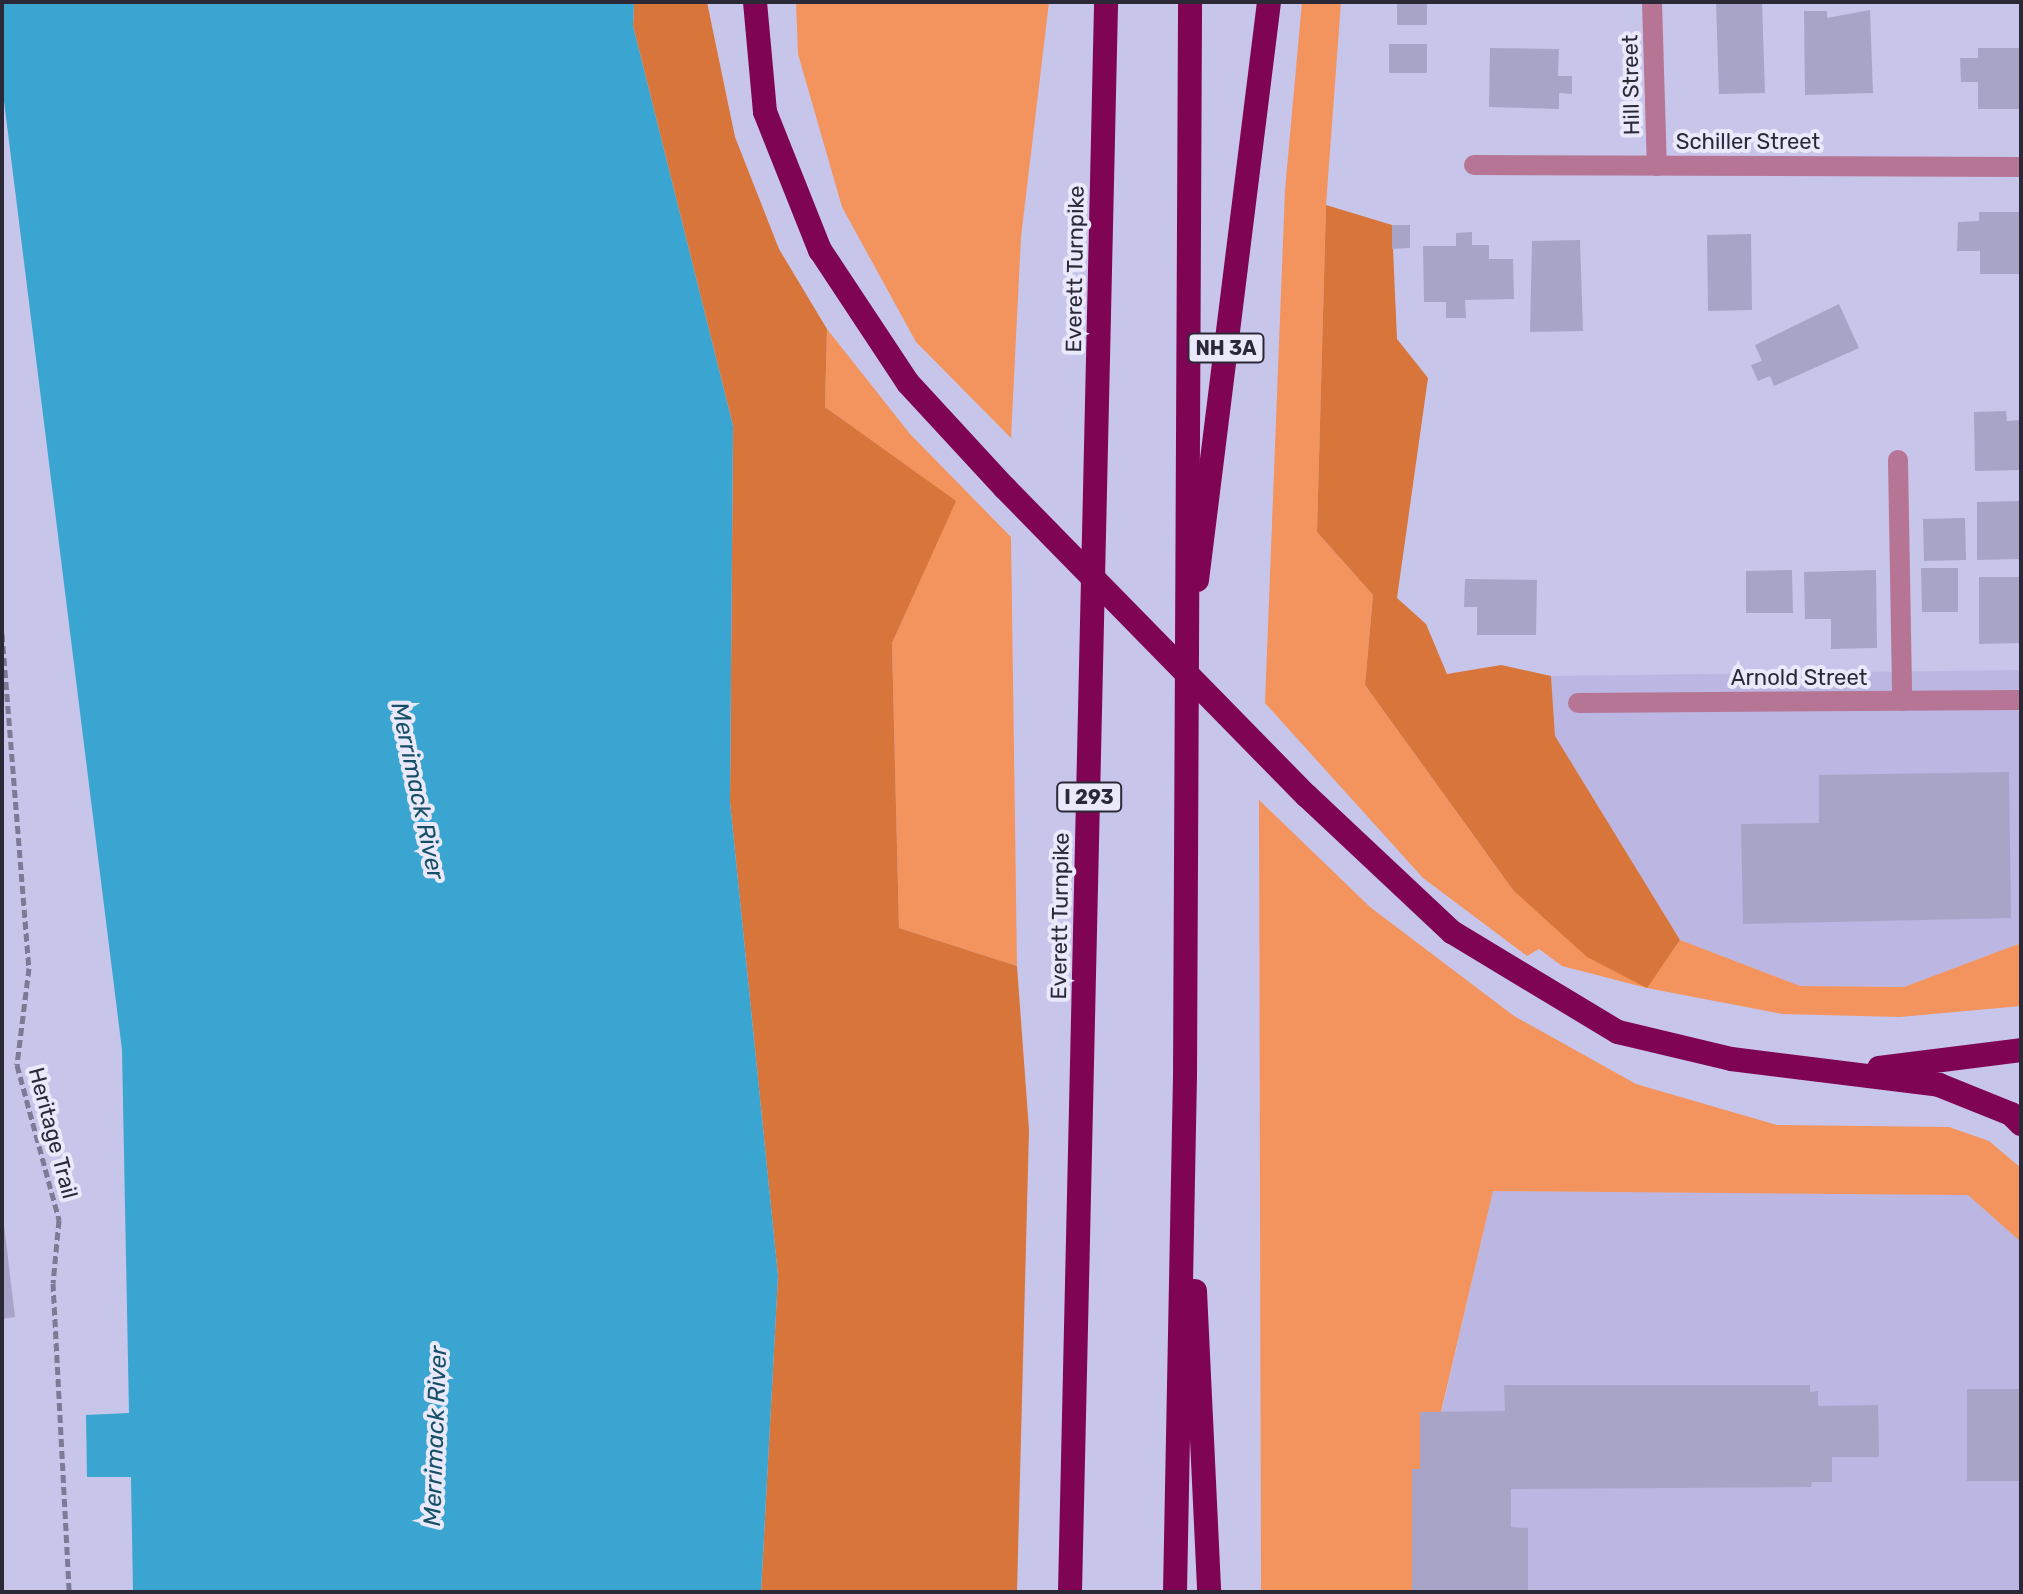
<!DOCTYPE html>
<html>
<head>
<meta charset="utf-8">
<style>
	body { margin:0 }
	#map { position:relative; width:2023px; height:1594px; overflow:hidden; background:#c8c5eb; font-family:Rubik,sans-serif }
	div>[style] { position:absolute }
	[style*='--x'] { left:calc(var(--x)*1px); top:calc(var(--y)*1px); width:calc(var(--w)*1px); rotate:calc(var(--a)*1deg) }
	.built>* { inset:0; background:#bbb7e2 }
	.green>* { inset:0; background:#f3935d }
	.forest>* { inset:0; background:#d7753a }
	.water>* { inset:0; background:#39a5d0 }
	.building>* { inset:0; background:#a7a4c8 }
	.path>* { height:5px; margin-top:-2.5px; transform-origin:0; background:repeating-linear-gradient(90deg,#7c7a95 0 8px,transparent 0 12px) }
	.minor>* { height:20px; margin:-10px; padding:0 10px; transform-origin:10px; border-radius:10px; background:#b67595 }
	.motorway>* { height:24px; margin:-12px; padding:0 12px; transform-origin:12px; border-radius:12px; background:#7f0554 }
	.motorway-bridge>* { height:24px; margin:-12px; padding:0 12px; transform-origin:12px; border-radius:12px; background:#7f0554 }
	span { translate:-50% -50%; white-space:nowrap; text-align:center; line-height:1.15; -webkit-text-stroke:8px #eae9fc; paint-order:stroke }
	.shield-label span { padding:2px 6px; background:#eae9fc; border:2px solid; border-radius:6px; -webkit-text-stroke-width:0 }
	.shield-label { font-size:20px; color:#2b2938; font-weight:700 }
	.street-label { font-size:22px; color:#2b2938 }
	.water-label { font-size:24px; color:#165066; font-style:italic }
	.frame { position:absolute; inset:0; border:4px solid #2b2938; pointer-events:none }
</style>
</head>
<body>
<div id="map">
	<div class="built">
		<i style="clip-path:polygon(2021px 670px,2021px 943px,1904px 987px,1800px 986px,1680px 940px,1555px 736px,1551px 676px)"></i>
		<i style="clip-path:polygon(1493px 1191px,1968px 1195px,2021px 1242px,2021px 1592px,1412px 1592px,1412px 1469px,1420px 1469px,1420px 1412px,1442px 1411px)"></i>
	</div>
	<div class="green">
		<i style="clip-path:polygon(796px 2px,1049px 2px,1021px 237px,1011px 438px,916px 342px,842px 207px,798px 54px)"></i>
		<i style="clip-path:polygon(1302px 2px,1341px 2px,1326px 205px,1317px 532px,1373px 595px,1365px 685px,1513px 890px,1647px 987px,1680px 940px,1800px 986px,1904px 987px,2021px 943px,2021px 1006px,1900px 1017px,1782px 1014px,1647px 988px,1562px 966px,1539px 949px,1527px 956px,1423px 878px,1265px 703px,1285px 190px)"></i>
		<i style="clip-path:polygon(827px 329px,910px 434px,1011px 537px,1017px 966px,899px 928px,892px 643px,955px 501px,825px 407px)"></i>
		<i style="clip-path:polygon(1259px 800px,1370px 907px,1514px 1016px,1636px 1084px,1777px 1125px,1949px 1127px,1989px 1141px,2021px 1168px,2021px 1242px,1968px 1195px,1493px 1191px,1441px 1412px,1420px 1412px,1420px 1469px,1412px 1469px,1412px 1592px,1261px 1592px)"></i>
	</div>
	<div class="forest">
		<i style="clip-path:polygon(634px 2px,707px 2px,735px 137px,779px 249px,827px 329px,825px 407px,956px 501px,892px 643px,899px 928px,1017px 966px,1029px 1130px,1017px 1592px,761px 1592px,778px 1276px,730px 802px,733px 426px,633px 26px)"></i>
		<i style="clip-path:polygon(1326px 205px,1392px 225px,1397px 339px,1428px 378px,1397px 598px,1426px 624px,1447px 674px,1501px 665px,1551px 676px,1555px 736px,1680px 940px,1647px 988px,1587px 957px,1513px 890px,1365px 685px,1373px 595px,1317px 532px)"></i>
	</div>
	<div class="water">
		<i style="clip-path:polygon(2px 2px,634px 2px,633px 26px,733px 426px,730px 802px,778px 1276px,761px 1592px,133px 1592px,131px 1477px,87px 1477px,86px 1415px,129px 1413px,122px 1050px,2px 85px)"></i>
	</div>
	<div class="building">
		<i style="clip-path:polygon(1397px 2px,1427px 2px,1427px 25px,1397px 25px)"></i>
		<i style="clip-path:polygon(1716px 2px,1762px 2px,1765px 93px,1719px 94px)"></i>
		<i style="clip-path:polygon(1870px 10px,1873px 93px,1805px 95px,1804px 11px,1827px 11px,1827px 18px)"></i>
		<i style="clip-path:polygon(1389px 44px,1427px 44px,1427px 73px,1389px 73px)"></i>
		<i style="clip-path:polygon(1490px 48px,1559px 49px,1558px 76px,1572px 76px,1572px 94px,1559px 93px,1559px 109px,1489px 107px)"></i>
		<i style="clip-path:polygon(1978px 48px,2020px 48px,2021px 109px,1978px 109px,1978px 82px,1961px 82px,1960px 58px,1978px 58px)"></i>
		<i style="clip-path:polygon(1979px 212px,2021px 212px,2021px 274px,1980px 274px,1980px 251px,1957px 251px,1958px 222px,1979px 221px)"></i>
		<i style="clip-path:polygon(1392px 225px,1410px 225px,1410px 248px,1392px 249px)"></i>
		<i style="clip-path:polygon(1472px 232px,1472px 245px,1489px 245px,1489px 259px,1513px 259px,1514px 299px,1465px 300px,1466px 318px,1446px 318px,1446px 302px,1424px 302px,1423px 246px,1456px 246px,1456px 233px)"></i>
		<i style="clip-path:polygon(1751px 234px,1752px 310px,1708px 311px,1707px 235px)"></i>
		<i style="clip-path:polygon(1580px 240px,1583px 331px,1530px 332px,1532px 241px)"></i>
		<i style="clip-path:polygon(1839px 304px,1859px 348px,1774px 386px,1770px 376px,1758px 381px,1751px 365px,1762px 361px,1755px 345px)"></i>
		<i style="clip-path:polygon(2006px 411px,2007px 421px,2021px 420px,2021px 470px,1975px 471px,1974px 412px)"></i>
		<i style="clip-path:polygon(2021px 501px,2021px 559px,1977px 560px,1977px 502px)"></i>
		<i style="clip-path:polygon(1965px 518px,1966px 560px,1924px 561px,1923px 519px)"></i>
		<i style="clip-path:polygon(1921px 568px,1958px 568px,1958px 612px,1922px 612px)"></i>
		<i style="clip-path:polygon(1792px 570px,1793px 613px,1746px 613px,1746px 571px)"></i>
		<i style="clip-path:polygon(1876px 570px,1877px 648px,1831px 649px,1831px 619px,1805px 619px,1804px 572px)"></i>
		<i style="clip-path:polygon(1979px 577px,2021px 577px,2021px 643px,1979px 644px)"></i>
		<i style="clip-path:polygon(1465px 579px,1537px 580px,1536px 635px,1477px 635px,1477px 607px,1464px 607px)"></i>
		<i style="clip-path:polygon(2009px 772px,2011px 918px,1743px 924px,1741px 824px,1819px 823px,1819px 775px)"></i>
		<i style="clip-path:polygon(2px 1208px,15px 1317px,2px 1319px)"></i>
		<i style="clip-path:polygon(1504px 1385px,1810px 1385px,1810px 1392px,1818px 1391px,1818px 1406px,1878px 1405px,1879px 1457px,1832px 1457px,1832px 1482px,1812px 1482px,1811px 1487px,1511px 1489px,1511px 1527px,1528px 1528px,1528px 1592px,1412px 1592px,1412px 1469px,1420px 1469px,1420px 1412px,1505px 1411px)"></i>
		<i style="clip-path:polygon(1967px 1389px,2021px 1389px,2021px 1481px,1967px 1481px)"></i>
	</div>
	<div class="path">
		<i style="--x:2;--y:634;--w:335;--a:85.4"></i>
		<i style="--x:29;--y:968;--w:98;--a:97.1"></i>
		<i style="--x:17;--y:1065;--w:161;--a:74.8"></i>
		<i style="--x:59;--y:1220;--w:63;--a:95.4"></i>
		<i style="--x:53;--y:1283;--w:309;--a:87"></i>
	</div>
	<div class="minor">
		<i style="--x:1652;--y:2;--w:164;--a:88.3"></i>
		<i style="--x:1474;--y:165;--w:547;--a:0.21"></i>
		<i style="--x:1898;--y:460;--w:241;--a:89"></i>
		<i style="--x:1578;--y:703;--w:443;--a:-0.4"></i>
	</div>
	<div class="motorway">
		<i style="--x:755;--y:2;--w:110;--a:84.8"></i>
		<i style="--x:765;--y:112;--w:149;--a:68.3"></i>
		<i style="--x:820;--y:250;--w:159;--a:56.5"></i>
		<i style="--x:908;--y:383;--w:143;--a:47.3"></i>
		<i style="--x:1197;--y:580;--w:582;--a:-82.9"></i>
		<i style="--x:1307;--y:796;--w:199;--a:43.2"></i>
		<i style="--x:1452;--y:932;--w:194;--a:31.1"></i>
		<i style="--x:1618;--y:1032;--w:116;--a:13.4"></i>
		<i style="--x:1731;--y:1059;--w:210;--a:7.1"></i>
		<i style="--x:1939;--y:1085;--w:78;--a:21.9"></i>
		<i style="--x:2011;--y:1114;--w:14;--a:45"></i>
		<i style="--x:1879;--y:1068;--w:143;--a:-7.2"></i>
		<i style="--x:1195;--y:1291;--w:301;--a:87.3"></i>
		<i style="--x:1070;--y:1592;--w:1590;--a:-88.7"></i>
		<i style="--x:1175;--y:1592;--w:517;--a:-88.89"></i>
		<i style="--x:1185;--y:1075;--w:1073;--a:-89.73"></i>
	</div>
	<div class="motorway-bridge">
		<i style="--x:1005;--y:488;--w:431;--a:45.6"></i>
	</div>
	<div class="shield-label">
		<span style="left:1226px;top:348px">NH 3A</span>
		<span style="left:1089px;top:797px">I 293</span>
	</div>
	<div class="street-label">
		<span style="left:1631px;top:85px;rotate:-91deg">Hill Street</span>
		<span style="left:1748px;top:142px">Schiller Street</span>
		<span style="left:1075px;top:269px;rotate:-89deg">Everett Turnpike</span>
		<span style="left:1799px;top:678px">Arnold Street</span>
		<span style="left:1060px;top:916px;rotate:-89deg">Everett Turnpike</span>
		<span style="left:53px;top:1133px;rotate:75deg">Heritage Trail</span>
	</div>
	<div class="water-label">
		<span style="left:417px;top:791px;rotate:78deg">Merrimack River</span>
		<span style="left:436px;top:1436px;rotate:-88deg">Merrimack River</span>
	</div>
	<div class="frame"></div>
</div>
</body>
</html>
